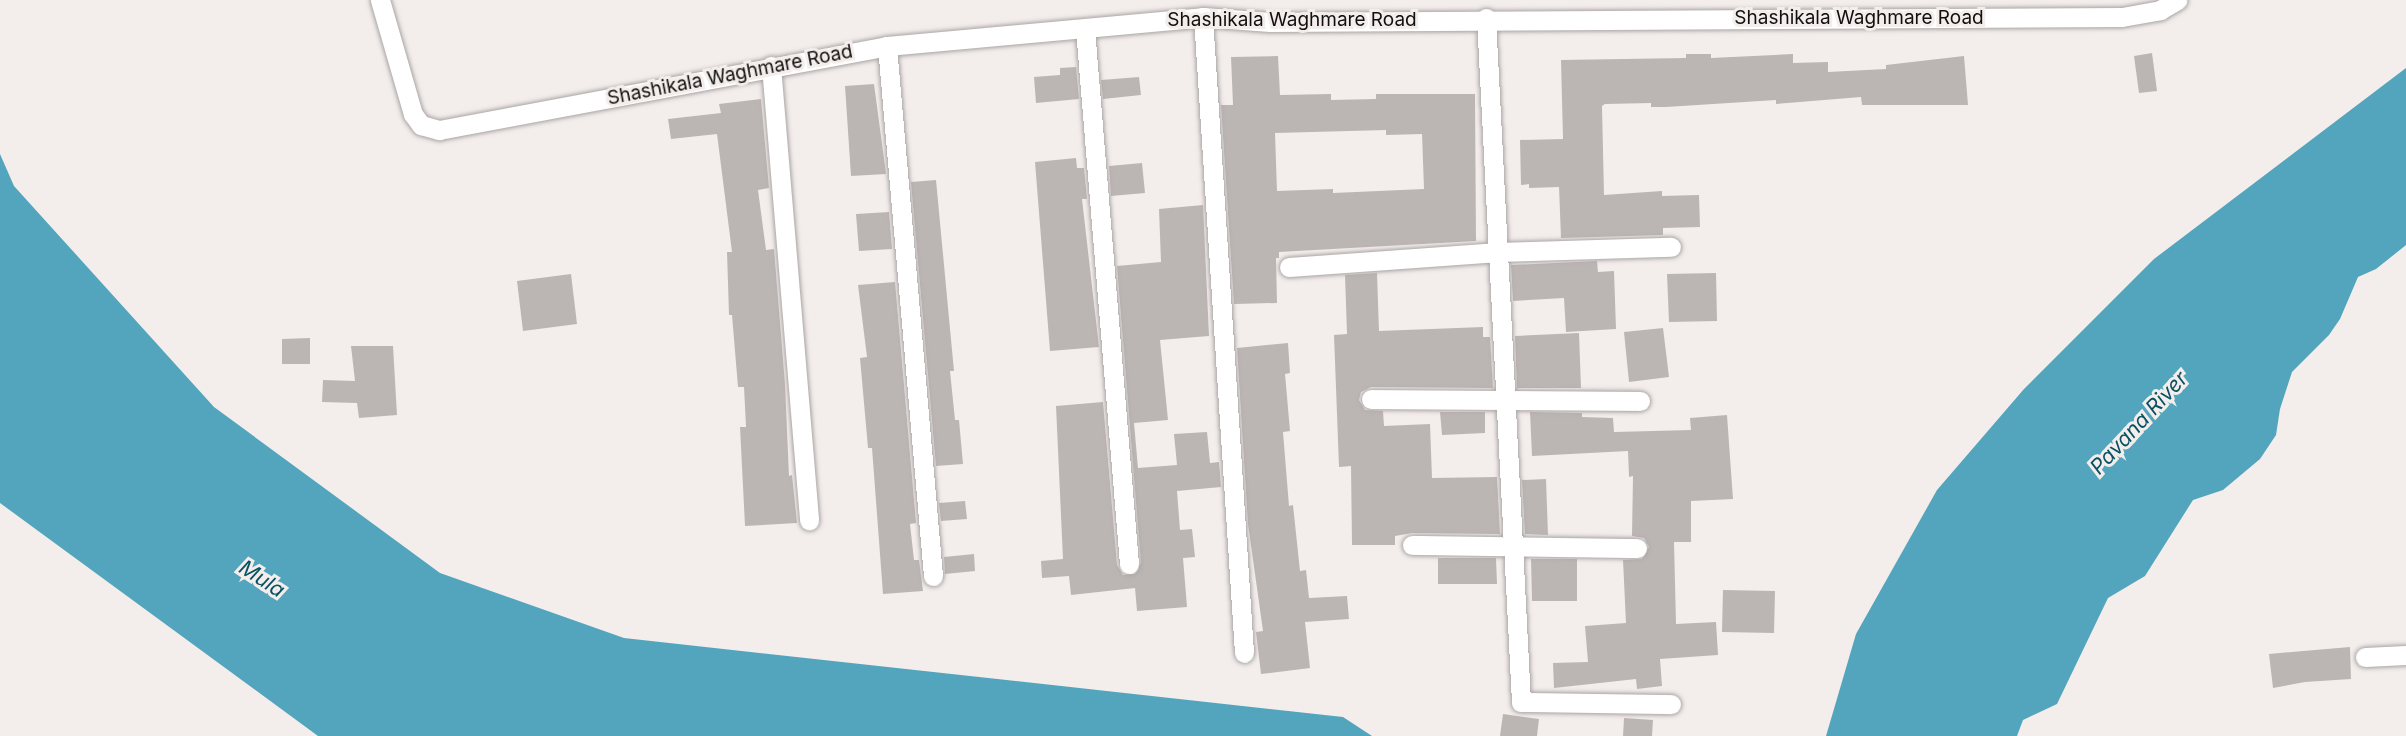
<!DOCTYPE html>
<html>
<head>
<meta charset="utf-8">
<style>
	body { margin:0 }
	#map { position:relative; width:2406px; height:736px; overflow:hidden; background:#f3eeec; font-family:Inter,sans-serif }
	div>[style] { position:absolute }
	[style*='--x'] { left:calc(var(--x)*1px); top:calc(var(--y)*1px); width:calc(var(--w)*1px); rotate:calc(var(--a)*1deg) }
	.water>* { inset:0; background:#53a5bd }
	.building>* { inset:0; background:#bbb6b4 }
	.roads { filter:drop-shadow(0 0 2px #aaa5a4) drop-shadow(0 0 2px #aaa5a4) }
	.street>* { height:19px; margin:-9.5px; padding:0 9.5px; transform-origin:9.5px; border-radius:9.5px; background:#fff }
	span { translate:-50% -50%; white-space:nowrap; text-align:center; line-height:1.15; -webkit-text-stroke:6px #f3eeec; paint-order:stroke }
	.street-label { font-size:19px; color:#12100f }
	.water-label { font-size:21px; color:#085163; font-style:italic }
</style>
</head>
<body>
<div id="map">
	<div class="water">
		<i style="clip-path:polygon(2406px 68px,2406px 245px,2376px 269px,2358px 277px,2340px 319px,2329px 335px,2292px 372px,2280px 409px,2276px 435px,2260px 459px,2223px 490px,2193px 500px,2145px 576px,2108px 598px,2057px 704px,2023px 720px,2017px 736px,1826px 736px,1856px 634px,1937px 490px,2024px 389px,2154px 259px)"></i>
		<i style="clip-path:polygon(0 154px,14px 186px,214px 407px,440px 573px,624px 638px,1343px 717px,1372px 736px,318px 736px,0 503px)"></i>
	</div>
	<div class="building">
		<i style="clip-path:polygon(2152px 53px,2157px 91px,2139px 93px,2134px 56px)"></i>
		<i style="clip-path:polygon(1686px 54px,1711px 54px,1711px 58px,1793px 54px,1793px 63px,1828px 62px,1828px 72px,1886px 69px,1886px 65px,1964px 56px,1968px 105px,1862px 105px,1861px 97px,1776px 104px,1776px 100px,1666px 107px,1651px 107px,1651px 103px,1605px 104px,1602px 106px,1604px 195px,1662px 191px,1662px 196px,1699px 195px,1700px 227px,1663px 228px,1663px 235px,1561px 238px,1559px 187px,1529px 188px,1529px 184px,1521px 185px,1520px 140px,1563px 139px,1561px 60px,1686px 58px)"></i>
		<i style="clip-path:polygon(evenodd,1278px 56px,1280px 95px,1331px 94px,1331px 100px,1376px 99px,1376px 94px,1475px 94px,1476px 241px,1279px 252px,1279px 258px,1276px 258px,1277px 303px,1234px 304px,1221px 105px,1233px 105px,1231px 57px,1278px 56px,1386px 130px,1386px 135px,1422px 134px,1424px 189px,1333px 193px,1333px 189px,1277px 191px,1275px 133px,1386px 130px)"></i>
		<i style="clip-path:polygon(1076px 67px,1079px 99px,1036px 103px,1034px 77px,1060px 75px,1060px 68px)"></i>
		<i style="clip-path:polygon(1139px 77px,1141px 95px,1103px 99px,1101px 80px)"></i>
		<i style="clip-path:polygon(874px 84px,886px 174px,851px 176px,845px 86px)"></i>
		<i style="clip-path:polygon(761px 99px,769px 188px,758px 190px,766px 250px,774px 249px,785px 384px,789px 476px,792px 475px,797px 523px,745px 526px,740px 427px,746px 427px,744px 387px,738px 387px,732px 315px,729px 315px,727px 252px,732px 252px,717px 134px,671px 139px,668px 119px,721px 113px,719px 104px)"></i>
		<i style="clip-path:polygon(1076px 158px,1077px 168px,1084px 168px,1087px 199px,1082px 199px,1099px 347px,1050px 351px,1035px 162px)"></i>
		<i style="clip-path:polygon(1142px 163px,1145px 193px,1111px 196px,1109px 166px)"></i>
		<i style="clip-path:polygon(936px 180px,954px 371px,950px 371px,955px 420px,959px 420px,963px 464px,936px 466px,911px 182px)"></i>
		<i style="clip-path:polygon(1203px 205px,1209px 336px,1160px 340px,1168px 420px,1134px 423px,1138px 468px,1177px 465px,1174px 434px,1207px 432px,1210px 463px,1219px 462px,1221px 487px,1177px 491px,1180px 530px,1192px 529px,1195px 557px,1183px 558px,1187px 607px,1137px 611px,1135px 588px,1071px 595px,1069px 576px,1042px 578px,1041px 561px,1063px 559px,1056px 406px,1103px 402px,1117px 565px,1123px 575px,1135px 574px,1141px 563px,1117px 266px,1161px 262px,1159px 209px)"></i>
		<i style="clip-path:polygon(889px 212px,892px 249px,859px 251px,856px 214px)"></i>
		<i style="clip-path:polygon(1597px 261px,1598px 272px,1614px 271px,1616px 329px,1566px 332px,1564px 298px,1513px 301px,1511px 265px)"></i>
		<i style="clip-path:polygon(1377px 273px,1379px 331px,1483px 327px,1483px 337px,1490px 337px,1493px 388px,1371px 387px,1361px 392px,1359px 400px,1365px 410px,1383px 411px,1384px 426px,1430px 424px,1432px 478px,1497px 477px,1500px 534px,1412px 533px,1395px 536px,1395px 545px,1352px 545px,1351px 466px,1339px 467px,1334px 335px,1347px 334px,1345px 275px)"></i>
		<i style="clip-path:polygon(1716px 273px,1717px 321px,1669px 322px,1667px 274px)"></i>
		<i style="clip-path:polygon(571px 274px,577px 324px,523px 331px,517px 281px)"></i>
		<i style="clip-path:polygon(895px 282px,916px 523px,910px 524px,914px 560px,919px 560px,923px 591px,883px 594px,872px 448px,868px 448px,860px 358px,867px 357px,858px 285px)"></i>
		<i style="clip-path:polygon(1663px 328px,1669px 377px,1629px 382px,1624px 332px)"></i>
		<i style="clip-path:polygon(1579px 333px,1581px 388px,1517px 388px,1515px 336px)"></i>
		<i style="clip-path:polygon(310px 338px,310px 364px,282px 364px,282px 339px)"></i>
		<i style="clip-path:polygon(1288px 343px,1290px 373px,1285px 374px,1290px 431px,1283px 432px,1289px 506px,1293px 505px,1300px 571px,1306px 570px,1309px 598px,1347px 596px,1349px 619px,1305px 622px,1310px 668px,1261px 674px,1256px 632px,1263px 631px,1248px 524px,1237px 348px)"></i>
		<i style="clip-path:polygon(351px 346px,393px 346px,397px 415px,359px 418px,357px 403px,322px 402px,323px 380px,355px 381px)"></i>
		<i style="clip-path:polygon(1440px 412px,1485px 412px,1485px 433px,1442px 435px)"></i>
		<i style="clip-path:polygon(1530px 412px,1582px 413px,1582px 417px,1613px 418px,1614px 432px,1691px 430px,1690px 418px,1727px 415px,1733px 499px,1691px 501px,1691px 542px,1674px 542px,1676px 624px,1716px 622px,1718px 655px,1660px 659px,1662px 686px,1637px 689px,1636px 679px,1554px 688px,1553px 663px,1588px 662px,1585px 626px,1626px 623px,1623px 560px,1642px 559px,1649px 547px,1644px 538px,1632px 536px,1633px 476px,1629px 477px,1628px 451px,1532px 456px)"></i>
		<i style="clip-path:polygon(1546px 479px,1548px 535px,1525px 534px,1522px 480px)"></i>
		<i style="clip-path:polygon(965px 501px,967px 519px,941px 521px,939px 503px)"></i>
		<i style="clip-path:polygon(974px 554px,975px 571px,945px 574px,944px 557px)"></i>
		<i style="clip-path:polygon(1438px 558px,1496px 558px,1497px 584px,1438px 584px)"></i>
		<i style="clip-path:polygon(1531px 559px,1577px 559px,1577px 601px,1532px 601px)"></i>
		<i style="clip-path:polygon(1723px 590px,1775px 591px,1774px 633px,1722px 632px)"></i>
		<i style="clip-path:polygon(2350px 647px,2351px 679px,2305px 682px,2273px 688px,2269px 654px)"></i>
		<i style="clip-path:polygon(1503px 714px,1539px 719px,1537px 736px,1500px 736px)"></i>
		<i style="clip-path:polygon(1624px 718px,1653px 720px,1652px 736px,1623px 736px)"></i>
	</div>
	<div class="roads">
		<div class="street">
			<i style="--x:380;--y:0;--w:119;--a:73.9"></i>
			<i style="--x:413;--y:114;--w:14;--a:54"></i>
			<i style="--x:421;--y:125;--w:19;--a:16"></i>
			<i style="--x:439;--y:130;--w:456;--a:-10.6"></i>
			<i style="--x:887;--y:46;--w:317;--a:-5.2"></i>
			<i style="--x:1203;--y:17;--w:67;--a:4.3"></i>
			<i style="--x:1270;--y:22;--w:852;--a:-0.34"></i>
			<i style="--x:2122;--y:17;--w:39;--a:-10"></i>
			<i style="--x:2160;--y:10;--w:20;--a:-30"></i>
			<i style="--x:1203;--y:17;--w:637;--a:86.31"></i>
			<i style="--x:1486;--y:18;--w:685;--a:87.07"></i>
			<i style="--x:1521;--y:702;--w:150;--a:0.8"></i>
			<i style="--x:1085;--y:29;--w:537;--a:85.3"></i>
			<i style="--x:887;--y:46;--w:532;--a:85.04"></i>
			<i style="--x:771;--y:66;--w:456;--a:85.2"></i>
			<i style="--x:1289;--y:267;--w:210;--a:-4.1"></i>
			<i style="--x:1498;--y:252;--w:173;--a:-1.7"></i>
			<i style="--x:1371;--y:399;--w:269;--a:0.4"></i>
			<i style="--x:1412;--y:545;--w:225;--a:0.8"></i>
			<i style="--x:2365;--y:657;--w:41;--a:-2.8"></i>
		</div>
	</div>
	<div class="street-label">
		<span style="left:1859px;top:18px">Shashikala Waghmare Road</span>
		<span style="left:1292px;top:20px">Shashikala Waghmare Road</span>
		<span style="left:730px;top:75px;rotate:-11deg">Shashikala Waghmare Road</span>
	</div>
	<div class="water-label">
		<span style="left:2139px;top:423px;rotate:-47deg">Pavana River</span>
		<span style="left:262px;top:579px;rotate:33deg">Mula</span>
	</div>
</div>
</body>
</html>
